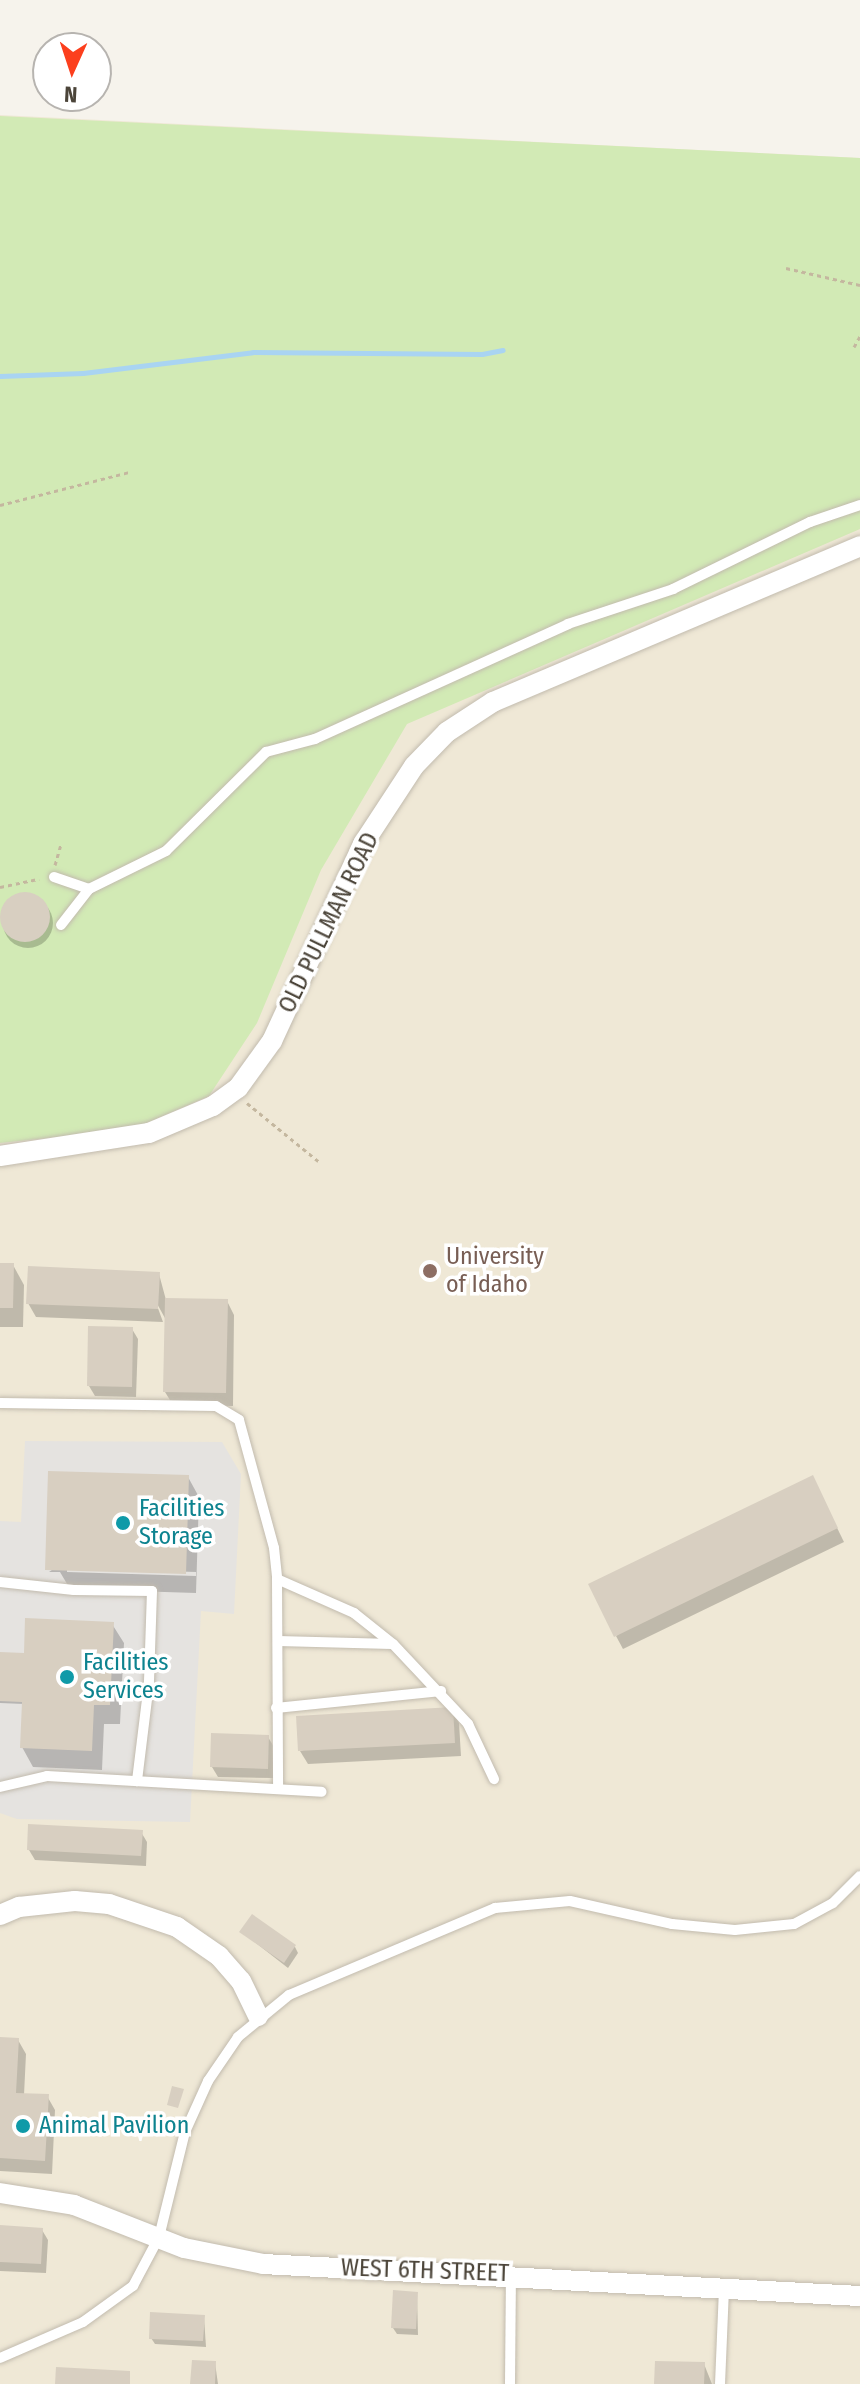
<!DOCTYPE html>
<html>
<head>
<meta charset="utf-8">
<style>
	body { margin:0 }
	#map { position:relative; width:860px; height:2384px; overflow:hidden; background:#f6f3ec; font-family:"Fira Sans Condensed",sans-serif }
	div>[style] { position:absolute }
	[style*='--x'] { left:calc(var(--x)*1px); top:calc(var(--y)*1px); width:calc(var(--w)*1px); rotate:calc(var(--a)*1deg) }
	.education>* { inset:0; background:#efe8d6 }
	.green>* { inset:0; background:#d2eab5 }
	.parking>* { inset:0; background:#e5e3e0 }
	.shadow>* { inset:0; background:#0003 }
	.round { border-radius:50% }
	.stream>* { height:5px; margin:-2.5px; padding:0 2.5px; transform-origin:2.5px; border-radius:2.5px; background:#a9d4f2 }
	.building>* { inset:0; background:#d8cfc1 }
	.path>* { height:3px; margin-top:-1.5px; transform-origin:0; background:repeating-linear-gradient(90deg,#c4b79f 0 4px,transparent 0 8px) }
	.roads { filter:drop-shadow(0 0 2px #c2bbae) drop-shadow(0 0 2px #c2bbae) }
	.service>* { height:10px; margin:-5px; padding:0 5px; transform-origin:5px; border-radius:5px; background:#fff }
	.minor>* { height:20px; margin:-10px; padding:0 10px; transform-origin:10px; border-radius:10px; background:#fff }
	.dots>* { width:22px; height:22px; translate:-50% -50%; box-sizing:border-box; border:4px solid #fff; border-radius:50% }
	span { translate:-50% -50%; white-space:nowrap; text-align:center; line-height:1.15; -webkit-text-stroke:7px #fff; paint-order:stroke }
	.street-label { font-size:24px; color:#4b4439 }
	.education-label { font-size:24px; color:#785e54 }
	.left { translate:0 -50%; text-align:left }
	.culture-label { font-size:24px; color:#0d838f }
	.north { position:absolute; left:32px; top:32px; width:80px; height:80px; box-sizing:border-box; background:#fff; border:2px solid #b7b4b0; border-radius:50%; rotate:183deg; font-size:22px; font-weight:700; line-height:32px; text-align:center; color:#4b4439 }
	.north::after { content:''; display:block; margin:auto; width:28px; height:36px; background:#fc3f1d; clip-path:polygon(50% 0,100% 100%,50% 72%,0 100%) }
</style>
</head>
<body>
<div id="map">
	<div class="education">
		<i style="clip-path:polygon(0 115px,860px 158px,860px 2384px,0 2384px)"></i>
	</div>
	<div class="green">
		<i style="clip-path:polygon(0 116px,860px 158px,860px 529px,407px 724px,321px 870px,257px 1023px,209px 1096px,133px 1129px,0 1143px)"></i>
	</div>
	<div class="parking">
		<i style="clip-path:polygon(25px 1441px,222px 1442px,241px 1474px,234px 1614px,201px 1611px,190px 1822px,17px 1819px,0 1813px,0 1521px,21px 1522px)"></i>
	</div>
	<div class="shadow">
		<i class="round" style="left:3px;top:898px;width:50px;height:50px"></i>
		<i style="clip-path:polygon(0 1265px,13px 1265px,24px 1285px,23px 1327px,0 1327px)"></i>
		<i style="clip-path:polygon(159px 1274px,166px 1300px,227px 1301px,234px 1315px,233px 1406px,173px 1405px,165px 1392px,166px 1320px,155px 1300px,163px 1322px,36px 1317px,28px 1303px)"></i>
		<i style="clip-path:polygon(132px 1329px,138px 1339px,136px 1397px,95px 1396px,89px 1386px)"></i>
		<i style="clip-path:polygon(evenodd,188px 1477px,199px 1497px,196px 1593px,70px 1589px,60px 1572px,49px 1572px,188px 1477px,67px 1568px,196px 1572px,196px 1576px,67px 1572px,67px 1568px)"></i>
		<i style="clip-path:polygon(819px 1491px,844px 1542px,623px 1649px,616px 1636px)"></i>
		<i style="clip-path:polygon(112px 1624px,124px 1643px,120px 1724px,104px 1724px,102px 1770px,33px 1767px,22px 1747px,24px 1704px,0 1703px,0 1654px,26px 1655px)"></i>
		<i style="clip-path:polygon(452px 1709px,459px 1723px,461px 1756px,308px 1764px,300px 1751px)"></i>
		<i style="clip-path:polygon(268px 1737px,274px 1747px,273px 1778px,218px 1777px,212px 1767px)"></i>
		<i style="clip-path:polygon(141px 1832px,147px 1842px,146px 1866px,35px 1860px,29px 1850px)"></i>
		<i style="clip-path:polygon(242px 1932px,295px 1947px,298px 1953px,288px 1968px)"></i>
		<i style="clip-path:polygon(0 2039px,18px 2040px,26px 2054px,24px 2095px,47px 2096px,55px 2110px,52px 2174px,0 2171px)"></i>
		<i style="clip-path:polygon(0 2227px,42px 2230px,48px 2240px,46px 2273px,0 2271px)"></i>
		<i style="clip-path:polygon(417px 2294px,418px 2335px,397px 2334px,393px 2328px)"></i>
		<i style="clip-path:polygon(204px 2317px,206px 2347px,155px 2344px,151px 2338px)"></i>
		<i style="clip-path:polygon(215px 2363px,218px 2384px,192px 2384px)"></i>
		<i style="clip-path:polygon(704px 2364px,712px 2384px,656px 2384px)"></i>
	</div>
	<div class="stream">
		<i style="--x:0;--y:376;--w:83;--a:-2.1"></i>
		<i style="--x:83;--y:373;--w:171;--a:-7"></i>
		<i style="--x:253;--y:352;--w:229;--a:0.5"></i>
		<i style="--x:482;--y:354;--w:21;--a:-11"></i>
	</div>
	<div class="building">
		<i class="round" style="left:0;top:892px;width:50px;height:50px"></i>
		<i style="clip-path:polygon(0 1263px,14px 1263px,13px 1308px,0 1308px)"></i>
		<i style="clip-path:polygon(28px 1266px,160px 1272px,158px 1309px,26px 1304px)"></i>
		<i style="clip-path:polygon(165px 1298px,228px 1299px,226px 1393px,163px 1392px)"></i>
		<i style="clip-path:polygon(88px 1326px,133px 1327px,132px 1387px,87px 1386px)"></i>
		<i style="clip-path:polygon(48px 1471px,189px 1475px,186px 1574px,45px 1570px)"></i>
		<i style="clip-path:polygon(813px 1475px,838px 1528px,614px 1637px,588px 1584px)"></i>
		<i style="clip-path:polygon(25px 1618px,114px 1622px,110px 1705px,94px 1705px,92px 1751px,20px 1748px,22px 1702px,0 1701px,0 1652px,24px 1653px)"></i>
		<i style="clip-path:polygon(453px 1707px,455px 1743px,298px 1751px,296px 1716px)"></i>
		<i style="clip-path:polygon(211px 1733px,269px 1735px,268px 1769px,210px 1767px)"></i>
		<i style="clip-path:polygon(28px 1824px,143px 1830px,141px 1856px,27px 1850px)"></i>
		<i style="clip-path:polygon(252px 1914px,296px 1945px,284px 1963px,239px 1932px)"></i>
		<i style="clip-path:polygon(0 2037px,19px 2038px,16px 2093px,49px 2094px,45px 2161px,0 2158px)"></i>
		<i style="clip-path:polygon(172px 2086px,184px 2089px,178px 2108px,167px 2105px)"></i>
		<i style="clip-path:polygon(0 2225px,43px 2228px,41px 2264px,0 2262px)"></i>
		<i style="clip-path:polygon(393px 2290px,418px 2292px,416px 2329px,391px 2328px)"></i>
		<i style="clip-path:polygon(150px 2312px,205px 2315px,203px 2341px,149px 2339px)"></i>
		<i style="clip-path:polygon(192px 2360px,216px 2361px,215px 2384px,190px 2384px)"></i>
		<i style="clip-path:polygon(655px 2361px,705px 2362px,704px 2384px,654px 2384px)"></i>
		<i style="clip-path:polygon(56px 2367px,130px 2371px,130px 2384px,55px 2384px)"></i>
	</div>
	<div class="path">
		<i style="--x:786;--y:268;--w:76;--a:12.9"></i>
		<i style="--x:854;--y:347;--w:13;--a:-61"></i>
		<i style="--x:0;--y:505;--w:133;--a:-14.3"></i>
		<i style="--x:55;--y:865;--w:22;--a:-74"></i>
		<i style="--x:0;--y:887;--w:40;--a:-12"></i>
		<i style="--x:247;--y:1103;--w:92;--a:39.2"></i>
	</div>
	<div class="roads">
		<div class="service">
			<i style="--x:54;--y:877;--w:37;--a:19"></i>
			<i style="--x:61;--y:925;--w:46;--a:-52.1"></i>
			<i style="--x:89;--y:889;--w:86;--a:-26.3"></i>
			<i style="--x:166;--y:851;--w:141;--a:-44.7"></i>
			<i style="--x:266;--y:752;--w:51;--a:-14.9"></i>
			<i style="--x:315;--y:739;--w:278;--a:-24.4"></i>
			<i style="--x:568;--y:624;--w:111;--a:-18.4"></i>
			<i style="--x:673;--y:589;--w:153;--a:-26.1"></i>
			<i style="--x:810;--y:522;--w:53;--a:-18.8"></i>
			<i style="--x:0;--y:1403;--w:216;--a:0.8"></i>
			<i style="--x:216;--y:1406;--w:27;--a:31"></i>
			<i style="--x:239;--y:1420;--w:133;--a:74.7"></i>
			<i style="--x:274;--y:1548;--w:31;--a:84"></i>
			<i style="--x:277;--y:1579;--w:210;--a:89.7"></i>
			<i style="--x:277;--y:1579;--w:84;--a:23.8"></i>
			<i style="--x:354;--y:1613;--w:50;--a:38.5"></i>
			<i style="--x:393;--y:1644;--w:110;--a:46.8"></i>
			<i style="--x:468;--y:1724;--w:61;--a:64.7"></i>
			<i style="--x:0;--y:1582;--w:74;--a:6.2"></i>
			<i style="--x:74;--y:1590;--w:78;--a:0.7"></i>
			<i style="--x:152;--y:1591;--w:92;--a:91.9"></i>
			<i style="--x:149;--y:1683;--w:99;--a:97"></i>
			<i style="--x:278;--y:1641;--w:114;--a:1.5"></i>
			<i style="--x:276;--y:1708;--w:166;--a:-5.9"></i>
			<i style="--x:0;--y:1787;--w:48;--a:-13.2"></i>
			<i style="--x:47;--y:1776;--w:275;--a:3.3"></i>
			<i style="--x:0;--y:2358;--w:90;--a:-23.4"></i>
			<i style="--x:83;--y:2322;--w:62;--a:-35.8"></i>
			<i style="--x:133;--y:2286;--w:55;--a:-62"></i>
			<i style="--x:159;--y:2237;--w:108;--a:-76.1"></i>
			<i style="--x:185;--y:2132;--w:56;--a:-65.7"></i>
			<i style="--x:208;--y:2081;--w:53;--a:-55.7"></i>
			<i style="--x:238;--y:2037;--w:66;--a:-39.5"></i>
			<i style="--x:289;--y:1995;--w:224;--a:-22.9"></i>
			<i style="--x:495;--y:1908;--w:75;--a:-5.3"></i>
			<i style="--x:570;--y:1901;--w:105;--a:12.7"></i>
			<i style="--x:672;--y:1924;--w:63;--a:5.4"></i>
			<i style="--x:735;--y:1930;--w:59;--a:-5.8"></i>
			<i style="--x:794;--y:1924;--w:44;--a:-28.3"></i>
			<i style="--x:833;--y:1903;--w:38;--a:-45"></i>
			<i style="--x:510;--y:2384;--w:107;--a:-89.5"></i>
			<i style="--x:720;--y:2384;--w:96;--a:-87.6"></i>
		</div>
		<div class="minor">
			<i style="--x:0;--y:1156;--w:151;--a:-8.8"></i>
			<i style="--x:149;--y:1133;--w:69;--a:-22.9"></i>
			<i style="--x:213;--y:1106;--w:31;--a:-36"></i>
			<i style="--x:238;--y:1088;--w:58;--a:-54.1"></i>
			<i style="--x:272;--y:1041;--w:217;--a:-65.2"></i>
			<i style="--x:363;--y:844;--w:93;--a:-56.8"></i>
			<i style="--x:414;--y:766;--w:47;--a:-45.9"></i>
			<i style="--x:447;--y:732;--w:55;--a:-33.1"></i>
			<i style="--x:493;--y:702;--w:399;--a:-23"></i>
			<i style="--x:0;--y:1915;--w:21;--a:-23"></i>
			<i style="--x:19;--y:1907;--w:56;--a:-6.1"></i>
			<i style="--x:75;--y:1901;--w:34;--a:5"></i>
			<i style="--x:109;--y:1904;--w:72;--a:18.7"></i>
			<i style="--x:177;--y:1927;--w:51;--a:34.6"></i>
			<i style="--x:219;--y:1956;--w:33;--a:49"></i>
			<i style="--x:241;--y:1981;--w:39;--a:64"></i>
			<i style="--x:0;--y:2193;--w:75;--a:9.2"></i>
			<i style="--x:74;--y:2205;--w:118;--a:21.4"></i>
			<i style="--x:184;--y:2248;--w:81;--a:11.4"></i>
			<i style="--x:263;--y:2264;--w:598;--a:3.07"></i>
		</div>
	</div>
	<div class="dots">
		<i style="left:430px;top:1271px;background:#8d6e63"></i>
		<i style="left:123px;top:1523px;background:#0f9aa8"></i>
		<i style="left:67px;top:1677px;background:#0f9aa8"></i>
		<i style="left:23px;top:2126px;background:#0f9aa8"></i>
	</div>
	<div class="street-label">
		<span style="left:329px;top:923px;rotate:-64deg">OLD PULLMAN ROAD</span>
		<span style="left:425px;top:2271px;rotate:2deg">WEST 6TH STREET</span>
	</div>
	<div class="education-label">
		<span class="left" style="left:446px;top:1271px">University<br>of Idaho</span>
	</div>
	<div class="culture-label">
		<span class="left" style="left:139px;top:1523px">Facilities<br>Storage</span>
		<span class="left" style="left:83px;top:1677px">Facilities<br>Services</span>
		<span class="left" style="left:39px;top:2126px">Animal Pavilion</span>
	</div>
	<div class="north">N</div>
</div>
</body>
</html>
